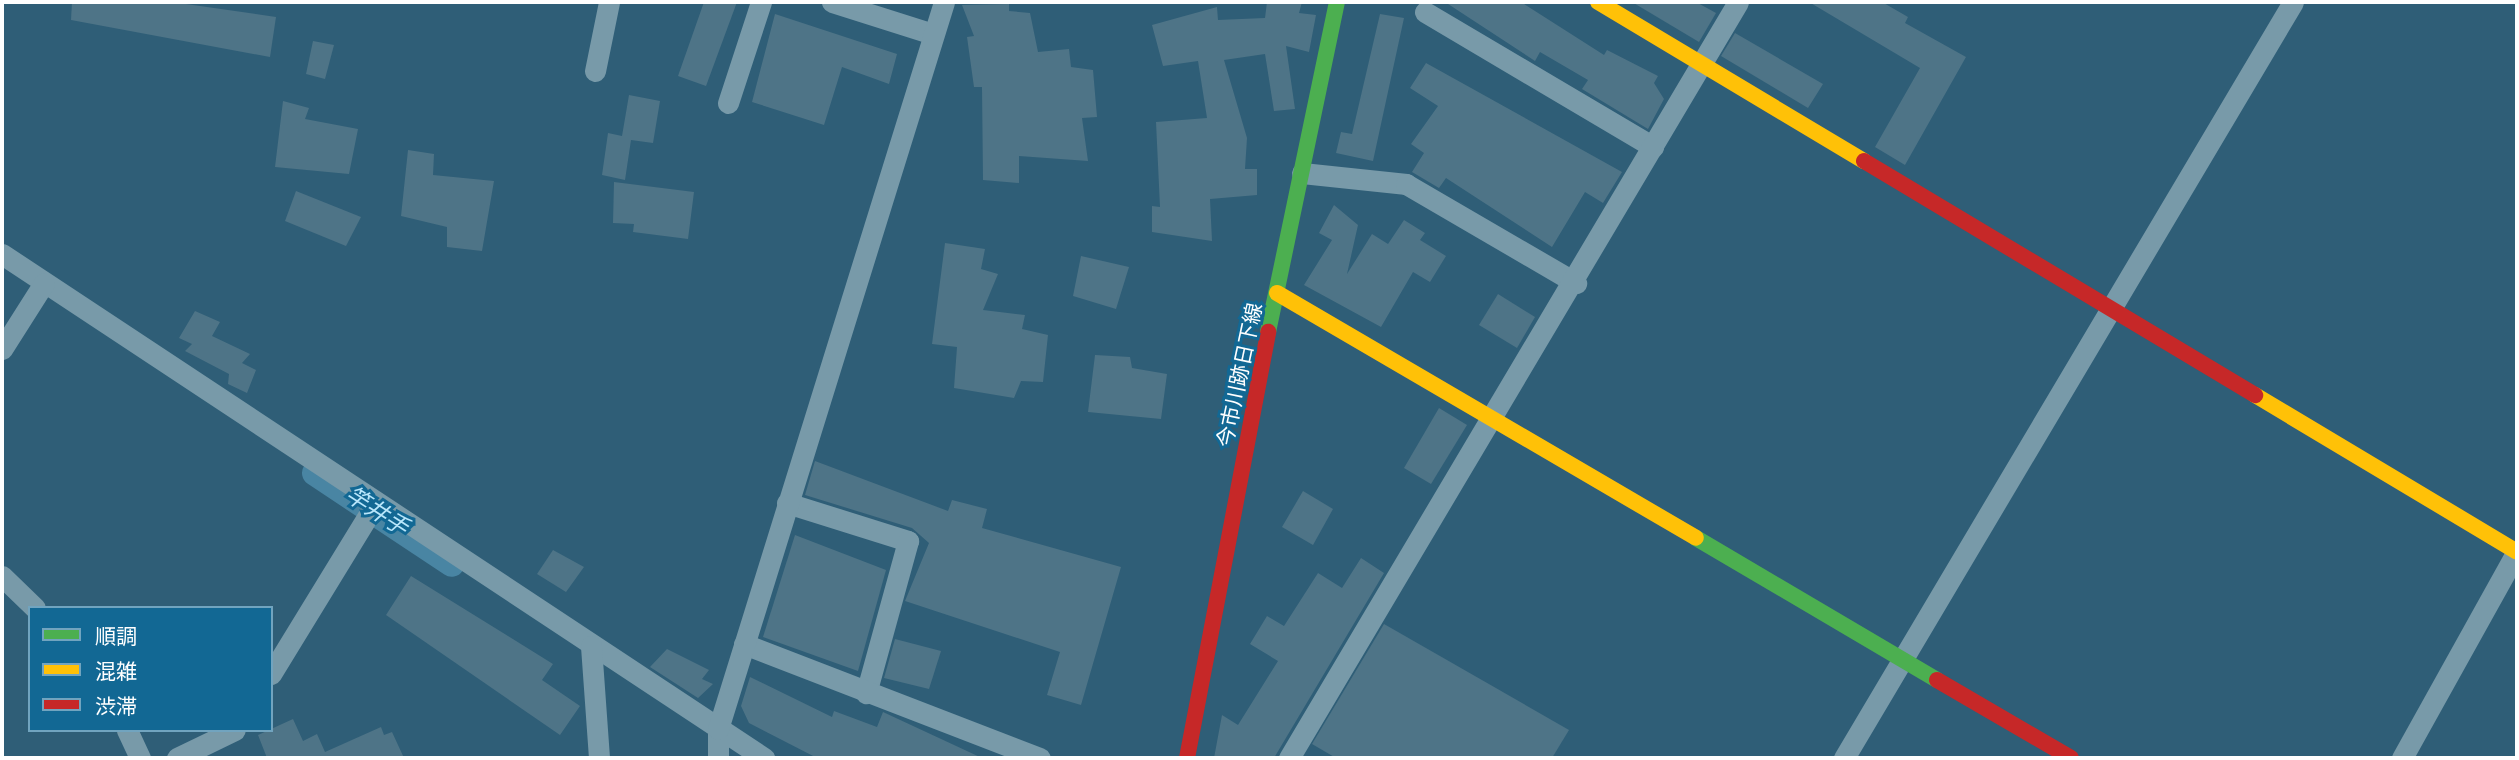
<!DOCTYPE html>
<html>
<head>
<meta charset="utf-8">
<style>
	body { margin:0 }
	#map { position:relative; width:2519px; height:760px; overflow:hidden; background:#2f5e77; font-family:Ubuntu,"Noto Sans JP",sans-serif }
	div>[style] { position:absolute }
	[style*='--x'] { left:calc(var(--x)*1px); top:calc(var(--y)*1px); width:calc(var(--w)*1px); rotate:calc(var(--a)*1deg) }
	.canal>* { height:26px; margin:-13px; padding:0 13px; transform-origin:13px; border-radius:13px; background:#4985a3 }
	.building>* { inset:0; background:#4e7487 }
	.street>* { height:21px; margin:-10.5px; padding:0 10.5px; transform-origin:10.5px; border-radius:10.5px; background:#789aa9 }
	.fast>* { height:16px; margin:-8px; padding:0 8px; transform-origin:8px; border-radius:8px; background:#4caf50 }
	.slow>* { height:16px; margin:-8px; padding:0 8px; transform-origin:8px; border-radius:8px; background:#ffc107 }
	.jam>* { height:16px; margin:-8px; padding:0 8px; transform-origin:8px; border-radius:8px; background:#c62828 }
	span { translate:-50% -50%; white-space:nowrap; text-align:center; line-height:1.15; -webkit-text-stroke:6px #126894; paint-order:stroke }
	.street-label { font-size:21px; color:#fff }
	.water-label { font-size:23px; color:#b8e6fb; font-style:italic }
	.frame { position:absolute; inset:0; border:4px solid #fff; pointer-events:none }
	.legend { position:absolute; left:28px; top:606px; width:245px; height:126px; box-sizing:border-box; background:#126894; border:2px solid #71a4bf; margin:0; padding:9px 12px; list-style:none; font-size:21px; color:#fff }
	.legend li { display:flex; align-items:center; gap:14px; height:35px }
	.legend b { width:35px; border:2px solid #71a4bf }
</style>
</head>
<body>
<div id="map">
	<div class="canal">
		<i style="--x:315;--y:473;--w:164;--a:33.6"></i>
	</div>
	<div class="building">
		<i style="clip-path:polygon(72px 2px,172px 2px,276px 17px,270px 57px,71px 20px)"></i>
		<i style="clip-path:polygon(704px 2px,737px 2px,706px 86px,678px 76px)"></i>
		<i style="clip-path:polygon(1267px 2px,1302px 2px,1299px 13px,1316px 15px,1309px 52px,1286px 46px,1295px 109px,1274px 111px,1265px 54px,1224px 60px,1247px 138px,1245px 169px,1257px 169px,1257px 195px,1210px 199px,1212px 241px,1152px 232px,1152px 206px,1160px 207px,1156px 122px,1207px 118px,1198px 61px,1163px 66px,1152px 25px,1217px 7px,1218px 20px,1265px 18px)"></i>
		<i style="clip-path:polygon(1445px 2px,1521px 2px,1604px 55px,1607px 50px,1658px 76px,1654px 83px,1664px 99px,1648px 129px,1582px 89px,1588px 80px,1540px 52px,1535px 61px)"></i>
		<i style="clip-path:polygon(1632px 2px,1696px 2px,1716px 13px,1699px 42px)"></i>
		<i style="clip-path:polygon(1809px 2px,1882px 2px,1908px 17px,1905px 23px,1966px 57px,1905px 165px,1875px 147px,1920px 68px)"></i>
		<i style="clip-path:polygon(1009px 4px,1009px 11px,1030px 13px,1038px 52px,1069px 49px,1071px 67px,1093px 70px,1097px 117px,1082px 118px,1088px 161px,1019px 156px,1019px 183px,983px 180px,982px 87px,974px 87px,967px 37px,974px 36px,962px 5px)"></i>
		<i style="clip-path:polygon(775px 14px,897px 54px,889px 84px,842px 67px,824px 125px,752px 102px)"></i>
		<i style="clip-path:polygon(1380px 14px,1404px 18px,1373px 161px,1336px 153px,1341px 132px,1352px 134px)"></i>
		<i style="clip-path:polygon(1735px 33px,1823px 84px,1808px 108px,1721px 56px)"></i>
		<i style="clip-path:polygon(313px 41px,334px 45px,325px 79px,306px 74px)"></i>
		<i style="clip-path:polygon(1426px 63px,1622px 172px,1603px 203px,1585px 192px,1552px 247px,1446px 178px,1439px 188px,1412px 172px,1424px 153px,1411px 144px,1438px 106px,1410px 88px)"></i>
		<i style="clip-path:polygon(629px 95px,660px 101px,653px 143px,631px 140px,625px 180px,602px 175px,608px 133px,622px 136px)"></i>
		<i style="clip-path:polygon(283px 101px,309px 108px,305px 119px,358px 129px,349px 174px,275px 167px)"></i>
		<i style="clip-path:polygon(408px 150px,434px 154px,433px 175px,494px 181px,482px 251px,447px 247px,447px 227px,401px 216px)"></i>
		<i style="clip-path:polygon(614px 182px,694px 192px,688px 239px,633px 232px,634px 224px,613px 223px)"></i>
		<i style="clip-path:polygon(296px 191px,361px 217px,346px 246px,285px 221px)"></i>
		<i style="clip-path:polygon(1334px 205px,1358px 225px,1347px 274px,1372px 234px,1388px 244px,1404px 220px,1425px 233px,1420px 240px,1446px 256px,1430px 282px,1413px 272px,1381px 327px,1304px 285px,1332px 240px,1319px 233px)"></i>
		<i style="clip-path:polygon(945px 243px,985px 249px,981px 269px,998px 274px,983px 310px,1025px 315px,1022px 329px,1048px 335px,1043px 382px,1021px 381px,1014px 398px,954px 388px,957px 347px,932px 344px)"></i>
		<i style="clip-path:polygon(1081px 256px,1129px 267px,1116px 309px,1073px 296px)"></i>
		<i style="clip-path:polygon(1498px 294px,1535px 317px,1517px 348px,1479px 325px)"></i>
		<i style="clip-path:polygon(195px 311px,220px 322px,212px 336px,250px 354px,242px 363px,256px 370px,247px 393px,228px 384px,229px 374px,185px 351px,192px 344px,179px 338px)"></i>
		<i style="clip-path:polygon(1095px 355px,1130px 357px,1132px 368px,1167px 374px,1161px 419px,1088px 412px)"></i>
		<i style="clip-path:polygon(1439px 408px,1467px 425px,1431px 484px,1404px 468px)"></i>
		<i style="clip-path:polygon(815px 461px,948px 511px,952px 500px,987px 509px,982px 528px,1121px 567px,1081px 705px,1047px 695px,1060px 652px,905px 601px,929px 543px,912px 528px,805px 495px)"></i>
		<i style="clip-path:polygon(1303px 491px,1333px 509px,1313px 545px,1282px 527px)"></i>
		<i style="clip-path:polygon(795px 535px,886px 570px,858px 671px,763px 637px)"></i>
		<i style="clip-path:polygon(553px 550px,584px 567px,566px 592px,537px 574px)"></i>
		<i style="clip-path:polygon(1361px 558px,1384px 573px,1274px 758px,1214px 758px,1222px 715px,1238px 725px,1278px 661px,1250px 644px,1267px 616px,1284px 626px,1318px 573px,1342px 588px)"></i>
		<i style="clip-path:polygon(411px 576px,553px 664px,542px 680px,580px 706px,560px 735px,386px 615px)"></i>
		<i style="clip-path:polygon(1384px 624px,1569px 730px,1552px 758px,1336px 758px,1312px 744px)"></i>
		<i style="clip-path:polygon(895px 639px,941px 651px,929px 689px,884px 678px)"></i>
		<i style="clip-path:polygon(667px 649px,709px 670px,702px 679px,713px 684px,698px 698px,650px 667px)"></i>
		<i style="clip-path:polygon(750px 677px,832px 717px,834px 711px,877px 727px,883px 712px,982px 758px,817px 758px,749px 723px,741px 706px)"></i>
		<i style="clip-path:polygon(293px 719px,303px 741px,317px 734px,325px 752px,381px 727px,384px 735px,392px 732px,404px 758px,267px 758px,258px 735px)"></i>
	</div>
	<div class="street">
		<i style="--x:832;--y:2;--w:106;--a:17.6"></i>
		<i style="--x:1425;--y:12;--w:265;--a:30.6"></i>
		<i style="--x:595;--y:71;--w:70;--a:-78.5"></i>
		<i style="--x:728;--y:103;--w:106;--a:-71.9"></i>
		<i style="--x:1302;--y:173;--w:105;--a:6"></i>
		<i style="--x:1406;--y:184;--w:197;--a:30.2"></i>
		<i style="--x:2;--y:254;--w:914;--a:33.48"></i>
		<i style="--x:2;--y:349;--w:78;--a:-57.5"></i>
		<i style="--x:787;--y:503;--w:127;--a:17.4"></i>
		<i style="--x:908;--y:541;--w:158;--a:105.4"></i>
		<i style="--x:2;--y:576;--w:46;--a:44.1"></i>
		<i style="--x:744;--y:644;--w:317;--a:21.1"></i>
		<i style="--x:591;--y:646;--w:112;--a:85.9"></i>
		<i style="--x:271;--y:674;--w:199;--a:-58.5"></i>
		<i style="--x:127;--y:730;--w:31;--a:65"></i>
		<i style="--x:177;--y:758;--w:64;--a:-25.8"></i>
		<i style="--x:718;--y:758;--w:29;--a:-90"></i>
		<i style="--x:718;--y:729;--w:761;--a:-72.73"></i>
		<i style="--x:1289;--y:758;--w:879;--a:-59.29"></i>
		<i style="--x:1844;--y:758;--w:879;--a:-59.29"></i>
		<i style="--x:2402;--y:758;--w:237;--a:-60.9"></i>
	</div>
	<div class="fast">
		<i style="--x:1268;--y:332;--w:337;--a:-78.2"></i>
		<i style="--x:1696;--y:538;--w:280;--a:30.5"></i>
	</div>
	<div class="slow">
		<i style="--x:1598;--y:2;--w:310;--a:30.9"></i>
		<i style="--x:1277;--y:293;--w:485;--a:30.3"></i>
		<i style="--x:2255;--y:395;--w:305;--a:30.9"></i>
	</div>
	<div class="jam">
		<i style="--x:1864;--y:161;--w:456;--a:30.9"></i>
		<i style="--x:1937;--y:680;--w:155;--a:30.2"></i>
		<i style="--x:1187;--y:758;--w:434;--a:-79.2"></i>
	</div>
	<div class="street-label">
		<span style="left:1239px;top:375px;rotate:-78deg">今市川跡日下線</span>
	</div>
	<div class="water-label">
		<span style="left:377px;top:511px;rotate:33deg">竿井手</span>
	</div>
	<div class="frame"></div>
	<ul class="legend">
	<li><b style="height:9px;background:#4caf50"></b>順調</li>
	<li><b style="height:9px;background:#ffc107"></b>混雑</li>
	<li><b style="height:9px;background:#c62828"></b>渋滞</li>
	</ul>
</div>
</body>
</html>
